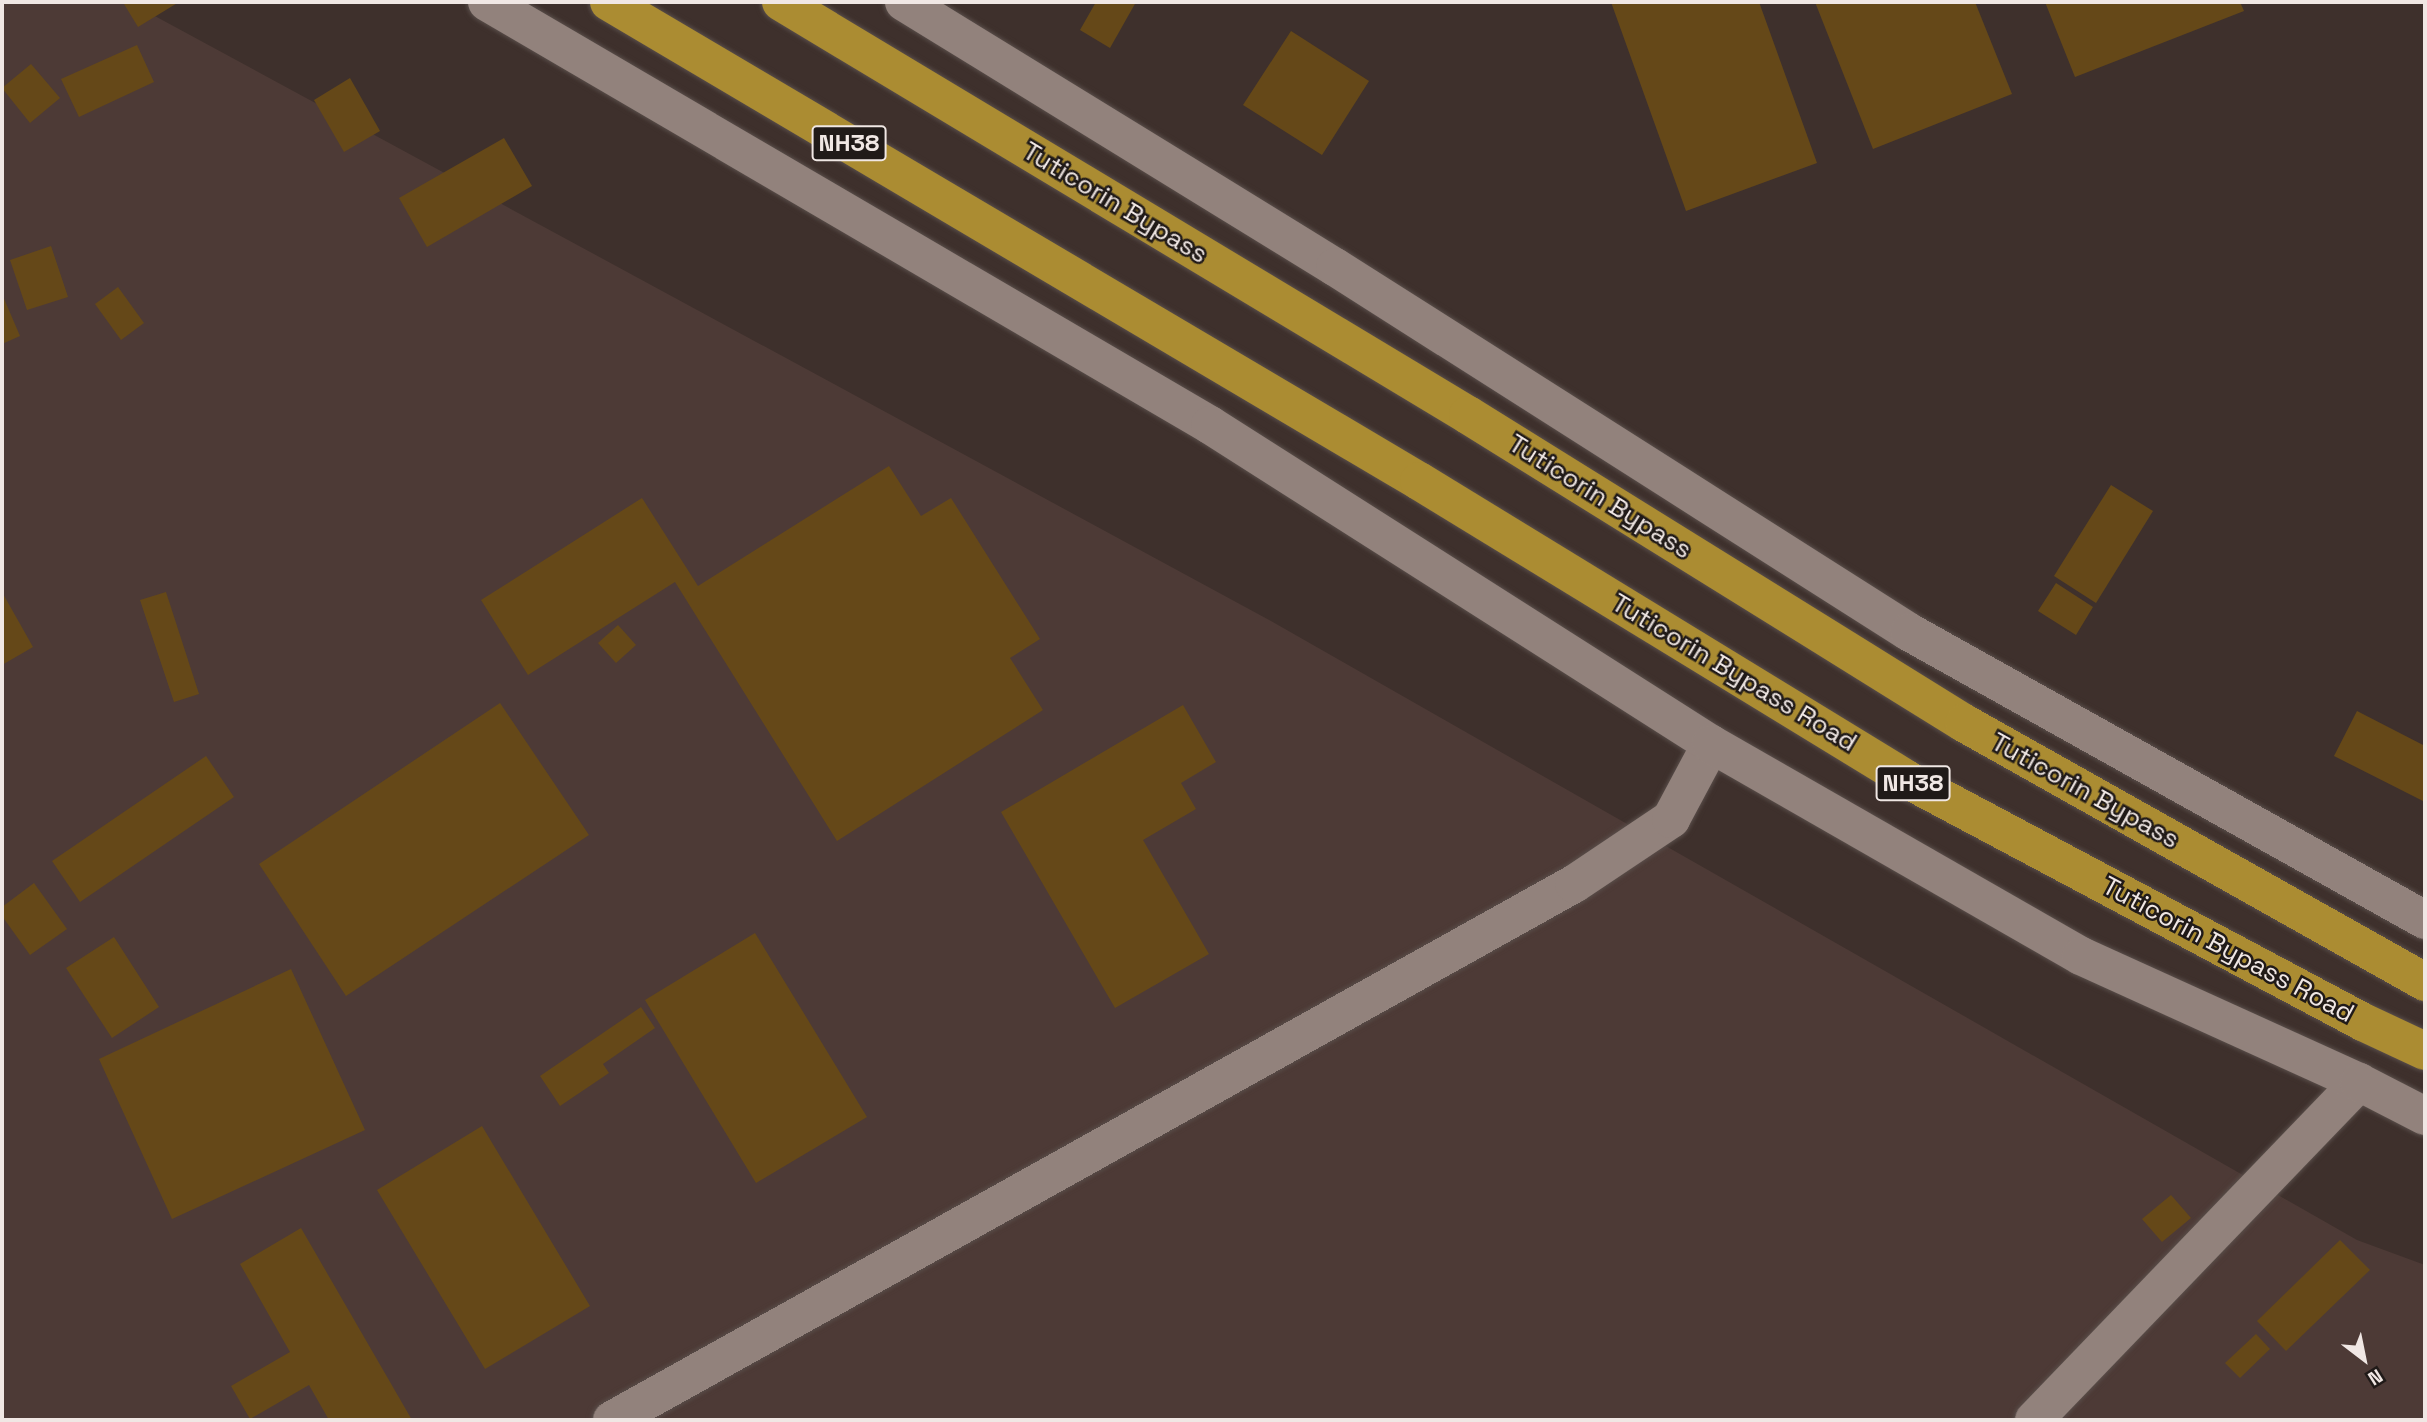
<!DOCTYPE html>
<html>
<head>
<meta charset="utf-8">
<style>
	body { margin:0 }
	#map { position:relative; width:2427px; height:1422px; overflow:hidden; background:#3e302c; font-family:"Space Grotesk",sans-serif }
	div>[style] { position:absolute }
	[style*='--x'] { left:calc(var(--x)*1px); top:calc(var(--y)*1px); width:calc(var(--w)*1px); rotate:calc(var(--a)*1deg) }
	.industrial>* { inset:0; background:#4d3a36 }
	.building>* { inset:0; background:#654818 }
	.roads { filter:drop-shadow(0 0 2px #594e4a) drop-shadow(0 0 2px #594e4a) }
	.minor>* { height:38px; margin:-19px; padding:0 19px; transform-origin:19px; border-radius:19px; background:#92827c }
	.tertiary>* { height:38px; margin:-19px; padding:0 19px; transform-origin:19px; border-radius:19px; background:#92827c }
	.trunk>* { height:38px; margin:-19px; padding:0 19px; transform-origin:19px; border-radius:19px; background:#ab8c32 }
	span { translate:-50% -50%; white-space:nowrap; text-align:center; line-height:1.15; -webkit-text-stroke:5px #201a18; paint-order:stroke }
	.shield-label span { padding:2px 5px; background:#201a18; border:2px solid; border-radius:5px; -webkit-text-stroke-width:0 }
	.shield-label { font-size:24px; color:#f0e7e4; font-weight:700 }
	.street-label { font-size:26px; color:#f0e7e4 }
	.frame { position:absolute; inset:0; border:4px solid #f0e7e4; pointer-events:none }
	.north { position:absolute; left:2329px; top:1324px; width:70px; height:70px; -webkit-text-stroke:5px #201a18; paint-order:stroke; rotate:148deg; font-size:19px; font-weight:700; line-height:28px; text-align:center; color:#f0e7e4 }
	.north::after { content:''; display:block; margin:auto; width:24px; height:32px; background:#f0e7e4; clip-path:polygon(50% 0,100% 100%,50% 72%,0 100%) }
</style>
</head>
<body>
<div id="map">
	<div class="industrial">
		<i style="clip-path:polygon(2px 2px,129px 2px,1271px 621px,2357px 1240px,2425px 1265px,2425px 1420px,2px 1420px)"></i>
	</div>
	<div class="building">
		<i style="clip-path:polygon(128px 2px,179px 2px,138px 27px,124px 4px)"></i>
		<i style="clip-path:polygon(1096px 2px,1136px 2px,1110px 48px,1080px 30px)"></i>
		<i style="clip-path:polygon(1611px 2px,1759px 2px,1817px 163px,1686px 211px)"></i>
		<i style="clip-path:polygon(1815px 2px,1975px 2px,2012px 94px,1873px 149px)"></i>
		<i style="clip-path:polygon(2045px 2px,2240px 2px,2244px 11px,2075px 77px)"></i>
		<i style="clip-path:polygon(1291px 31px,1369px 81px,1322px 155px,1243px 105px)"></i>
		<i style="clip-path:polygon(137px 45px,154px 82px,79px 117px,61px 79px)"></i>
		<i style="clip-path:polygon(31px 64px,60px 98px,30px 123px,2px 88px)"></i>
		<i style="clip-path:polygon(350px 78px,380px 131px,344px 152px,314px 100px)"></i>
		<i style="clip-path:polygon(504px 138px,532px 186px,427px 247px,399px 198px)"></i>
		<i style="clip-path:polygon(51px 246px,68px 297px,27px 310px,10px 260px)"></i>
		<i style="clip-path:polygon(118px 287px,144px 323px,121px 340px,95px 304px)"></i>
		<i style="clip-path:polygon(2px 294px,20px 336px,2px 344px)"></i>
		<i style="clip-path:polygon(889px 466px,921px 516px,951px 498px,1040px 639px,1010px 658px,1043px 710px,837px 841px,675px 582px,528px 675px,481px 600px,642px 498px,698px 586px)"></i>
		<i style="clip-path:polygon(2111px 485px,2153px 511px,2096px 603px,2054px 576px)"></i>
		<i style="clip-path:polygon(2056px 583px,2093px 607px,2076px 635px,2038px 611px)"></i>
		<i style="clip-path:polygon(2px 592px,33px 647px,2px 665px)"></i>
		<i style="clip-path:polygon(166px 592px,199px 694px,174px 702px,140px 600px)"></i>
		<i style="clip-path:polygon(618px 625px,636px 645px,616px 663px,598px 643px)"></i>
		<i style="clip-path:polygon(500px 703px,589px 835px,346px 996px,259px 864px)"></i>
		<i style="clip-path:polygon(1183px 705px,1216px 762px,1181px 783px,1196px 809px,1143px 840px,1209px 954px,1115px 1008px,1001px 812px)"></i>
		<i style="clip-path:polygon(2357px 711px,2425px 746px,2425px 802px,2334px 756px)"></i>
		<i style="clip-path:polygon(206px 756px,234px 797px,80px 902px,52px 861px)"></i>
		<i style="clip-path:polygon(34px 883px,67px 929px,30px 955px,2px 916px,2px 907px)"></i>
		<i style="clip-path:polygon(755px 933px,867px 1117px,756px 1183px,645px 1000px)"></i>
		<i style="clip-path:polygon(114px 937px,159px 1007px,112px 1038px,66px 968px)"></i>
		<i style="clip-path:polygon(291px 969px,365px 1130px,172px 1219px,99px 1059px)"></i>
		<i style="clip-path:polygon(641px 1007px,655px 1028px,603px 1064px,609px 1073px,560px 1106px,540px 1076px)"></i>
		<i style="clip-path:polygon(482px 1126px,590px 1306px,485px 1369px,377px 1190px)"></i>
		<i style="clip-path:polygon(2171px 1195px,2191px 1218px,2162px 1242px,2142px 1219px)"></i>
		<i style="clip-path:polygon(301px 1228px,412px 1420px,329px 1420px,309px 1385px,250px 1419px,231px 1386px,290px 1352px,240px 1264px)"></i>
		<i style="clip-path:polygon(2340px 1240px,2370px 1270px,2286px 1351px,2257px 1321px)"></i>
		<i style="clip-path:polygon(2256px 1334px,2270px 1349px,2240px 1378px,2225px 1363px)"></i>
	</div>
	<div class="roads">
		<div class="minor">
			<i style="--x:612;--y:1420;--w:1101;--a:-29.13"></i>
			<i style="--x:1574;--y:884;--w:117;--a:-33.8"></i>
			<i style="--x:1671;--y:819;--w:85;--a:-61.9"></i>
			<i style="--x:2034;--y:1420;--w:469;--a:-46.1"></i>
		</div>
		<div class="tertiary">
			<i style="--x:487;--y:2;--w:838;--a:30.33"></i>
			<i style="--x:1210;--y:425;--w:594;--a:32.49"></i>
			<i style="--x:1711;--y:744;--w:426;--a:29.8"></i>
			<i style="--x:2081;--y:956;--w:305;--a:24.4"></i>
			<i style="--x:2359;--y:1082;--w:74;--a:27.3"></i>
			<i style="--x:904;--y:2;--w:506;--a:31.59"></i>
			<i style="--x:1335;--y:267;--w:680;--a:32.45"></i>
			<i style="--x:1909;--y:632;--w:591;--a:29.17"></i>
		</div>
		<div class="trunk">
			<i style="--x:609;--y:2;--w:941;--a:30.6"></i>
			<i style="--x:1419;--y:481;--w:573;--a:31.44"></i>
			<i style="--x:1908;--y:780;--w:515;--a:28.01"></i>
			<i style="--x:2363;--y:1022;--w:68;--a:25.1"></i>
			<i style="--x:781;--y:2;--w:802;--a:31.01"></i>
			<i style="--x:1468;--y:415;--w:584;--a:31.84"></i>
			<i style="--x:1964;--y:723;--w:529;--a:29.33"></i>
		</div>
	</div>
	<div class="shield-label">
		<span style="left:849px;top:143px">NH38</span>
		<span style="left:1913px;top:783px">NH38</span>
	</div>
	<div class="street-label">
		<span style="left:1115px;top:203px;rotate:31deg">Tuticorin Bypass</span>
		<span style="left:1600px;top:497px;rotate:32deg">Tuticorin Bypass</span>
		<span style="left:1734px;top:673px;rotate:31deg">Tuticorin Bypass Road</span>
		<span style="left:2085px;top:791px;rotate:29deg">Tuticorin Bypass</span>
		<span style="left:2228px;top:950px;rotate:28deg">Tuticorin Bypass Road</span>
	</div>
	<div class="frame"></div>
	<div class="north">N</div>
</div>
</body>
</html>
